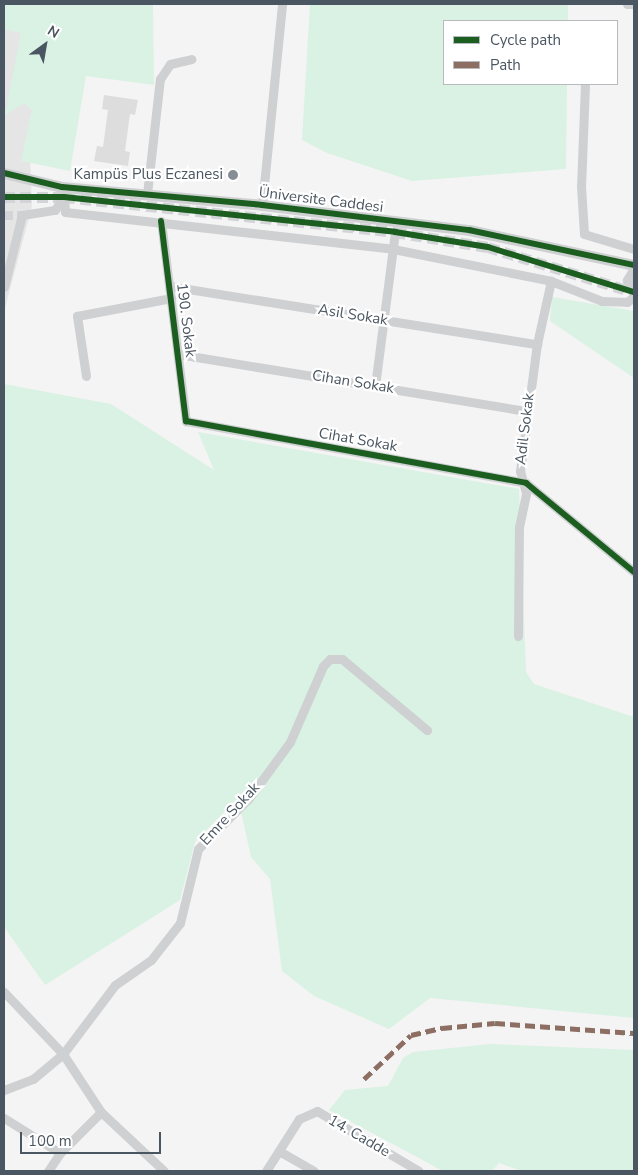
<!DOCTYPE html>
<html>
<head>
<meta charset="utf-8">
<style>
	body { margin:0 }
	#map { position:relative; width:638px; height:1175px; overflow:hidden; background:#f4f4f4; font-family:"Nunito Sans",sans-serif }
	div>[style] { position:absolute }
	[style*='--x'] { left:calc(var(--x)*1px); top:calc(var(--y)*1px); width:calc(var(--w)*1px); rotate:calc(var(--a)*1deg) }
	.education>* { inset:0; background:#e6e5e6 }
	.green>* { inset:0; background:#d9f2e3 }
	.building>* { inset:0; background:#ddddde }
	.minor-tunnel>* { height:9px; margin-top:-4.5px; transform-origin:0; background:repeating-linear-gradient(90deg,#d2d4d7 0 9px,transparent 0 13.5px) }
	.tertiary-tunnel>* { height:11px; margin-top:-5.5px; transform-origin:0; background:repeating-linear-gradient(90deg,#d2d4d7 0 11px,transparent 0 16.5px) }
	.minor>* { height:9px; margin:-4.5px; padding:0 4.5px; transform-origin:4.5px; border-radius:4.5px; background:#ced0d2 }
	.tertiary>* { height:11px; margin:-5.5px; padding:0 5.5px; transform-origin:5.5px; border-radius:5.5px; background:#ced0d2 }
	.quiet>* { height:5px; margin-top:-2.5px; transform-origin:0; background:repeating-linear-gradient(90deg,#8d6e63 0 10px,transparent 0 15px) }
	.cycleway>* { height:6px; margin:-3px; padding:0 3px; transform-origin:3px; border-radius:3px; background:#1b5e20 }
	.dots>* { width:14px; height:14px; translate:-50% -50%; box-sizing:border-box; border:2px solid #fff; border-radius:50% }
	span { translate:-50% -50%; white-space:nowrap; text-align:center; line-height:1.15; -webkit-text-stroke:4.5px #fff; paint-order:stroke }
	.poi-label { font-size:15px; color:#4a5661 }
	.right { translate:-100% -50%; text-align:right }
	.street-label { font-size:15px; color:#4a5661 }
	.frame { position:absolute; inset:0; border:5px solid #4a5661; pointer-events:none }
	.legend { position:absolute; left:443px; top:20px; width:175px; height:65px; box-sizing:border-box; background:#fff; border:1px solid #b7bbc0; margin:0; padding:6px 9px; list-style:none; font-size:15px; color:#4a5661 }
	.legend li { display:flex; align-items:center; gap:10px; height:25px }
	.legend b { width:25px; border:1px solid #b7bbc0 }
	.north { position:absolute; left:20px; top:20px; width:50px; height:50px; -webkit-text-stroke:4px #fff; paint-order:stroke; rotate:32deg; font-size:14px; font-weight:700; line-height:20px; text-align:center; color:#4a5661 }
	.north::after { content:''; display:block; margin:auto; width:18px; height:22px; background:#4a5661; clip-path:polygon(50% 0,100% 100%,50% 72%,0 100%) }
	.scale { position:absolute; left:20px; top:1132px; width:141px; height:22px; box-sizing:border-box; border:2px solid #4a5661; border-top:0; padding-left:6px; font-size:15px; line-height:18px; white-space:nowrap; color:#4a5661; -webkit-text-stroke:4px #fff; paint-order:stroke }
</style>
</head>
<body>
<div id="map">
	<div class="education">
		<i style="clip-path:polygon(4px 4px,79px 4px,29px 132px,32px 206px,4px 312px)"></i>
	</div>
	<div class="green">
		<i style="clip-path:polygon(4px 4px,153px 4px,154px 85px,86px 76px,70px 171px,21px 161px,32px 110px,24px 103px,5px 115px,21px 33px,4px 29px)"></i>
		<i style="clip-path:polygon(310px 4px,568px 4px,568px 21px,444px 21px,444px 84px,567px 84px,566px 169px,412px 181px,327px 153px,302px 140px)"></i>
		<i style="clip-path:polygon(552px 297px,634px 311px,634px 378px,550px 321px)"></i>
		<i style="clip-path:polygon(4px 384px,111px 404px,214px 470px,198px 432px,519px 489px,526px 672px,534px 684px,634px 717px,634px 1018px,430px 998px,389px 1029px,314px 996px,282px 971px,270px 879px,251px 857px,238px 798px,195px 842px,180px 900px,45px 985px,4px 927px)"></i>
		<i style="clip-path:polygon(490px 1044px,634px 1050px,634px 1171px,521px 1171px,499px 1163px,492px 1171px,443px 1171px,329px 1110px,345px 1090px,388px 1086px,403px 1058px,413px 1052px)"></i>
	</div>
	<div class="building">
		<i style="clip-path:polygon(104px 95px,138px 100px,135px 115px,130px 114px,125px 151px,130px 152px,128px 166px,94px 161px,97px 146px,103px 147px,108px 110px,102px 109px)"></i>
	</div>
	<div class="minor-tunnel">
		<i style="--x:4;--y:215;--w:18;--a:0"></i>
	</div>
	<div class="tertiary-tunnel">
		<i style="--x:4;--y:197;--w:60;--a:0"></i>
		<i style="--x:64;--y:197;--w:333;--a:6"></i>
		<i style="--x:395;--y:232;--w:94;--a:9.2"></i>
		<i style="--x:488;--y:247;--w:152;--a:17.2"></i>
	</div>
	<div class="minor">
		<i style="--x:627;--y:4;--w:7;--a:0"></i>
		<i style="--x:585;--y:84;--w:102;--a:92.2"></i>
		<i style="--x:581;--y:186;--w:48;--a:86.4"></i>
		<i style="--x:584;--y:234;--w:52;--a:16.7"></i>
		<i style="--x:147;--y:194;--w:116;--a:-83.6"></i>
		<i style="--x:160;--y:79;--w:18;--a:-56"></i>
		<i style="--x:170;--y:64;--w:22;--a:-13"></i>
		<i style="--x:64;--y:197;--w:15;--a:86"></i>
		<i style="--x:65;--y:212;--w:330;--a:6.4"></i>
		<i style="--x:393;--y:249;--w:161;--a:11.4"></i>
		<i style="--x:551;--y:281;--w:55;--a:21.4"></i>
		<i style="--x:602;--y:301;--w:25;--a:2"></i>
		<i style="--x:627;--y:302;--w:9;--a:-36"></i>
		<i style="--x:262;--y:205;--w:202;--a:-84.3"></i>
		<i style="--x:161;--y:221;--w:202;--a:82.9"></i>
		<i style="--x:186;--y:421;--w:346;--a:10.3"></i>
		<i style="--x:526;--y:483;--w:140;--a:39.5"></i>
		<i style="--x:169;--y:286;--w:373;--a:9"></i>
		<i style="--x:4;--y:287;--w:74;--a:-76"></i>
		<i style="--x:22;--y:215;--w:33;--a:-9"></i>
		<i style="--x:55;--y:210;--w:13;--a:-58"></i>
		<i style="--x:178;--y:354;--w:354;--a:9.3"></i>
		<i style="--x:86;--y:376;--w:61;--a:-98.5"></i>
		<i style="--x:77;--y:316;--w:96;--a:-10.8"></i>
		<i style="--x:375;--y:386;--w:155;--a:-82.6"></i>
		<i style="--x:518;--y:636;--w:109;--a:-89.5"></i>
		<i style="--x:519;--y:527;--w:35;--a:-78"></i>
		<i style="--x:526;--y:493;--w:23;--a:-105"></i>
		<i style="--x:520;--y:471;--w:128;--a:-82.4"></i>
		<i style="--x:537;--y:344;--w:65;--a:-77.5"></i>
		<i style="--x:4;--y:992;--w:86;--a:46.4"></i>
		<i style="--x:63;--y:1054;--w:69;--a:56.8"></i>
		<i style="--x:101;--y:1112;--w:86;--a:43.1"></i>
		<i style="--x:4;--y:1090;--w:31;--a:-21"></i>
		<i style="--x:33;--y:1079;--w:39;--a:-40"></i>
		<i style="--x:63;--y:1054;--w:86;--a:-53"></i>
		<i style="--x:115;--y:985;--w:44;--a:-34.8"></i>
		<i style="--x:151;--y:960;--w:47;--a:-51.9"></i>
		<i style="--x:180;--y:923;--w:76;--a:-76.3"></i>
		<i style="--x:198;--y:849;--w:72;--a:-45"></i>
		<i style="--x:249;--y:798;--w:69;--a:-53.8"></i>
		<i style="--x:290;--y:742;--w:83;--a:-66.5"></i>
		<i style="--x:323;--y:666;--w:10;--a:-45"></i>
		<i style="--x:330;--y:659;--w:12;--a:0"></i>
		<i style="--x:342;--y:659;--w:111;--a:39.9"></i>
		<i style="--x:4;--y:1118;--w:66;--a:32"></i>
		<i style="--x:279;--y:1151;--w:40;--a:29.7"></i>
		<i style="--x:48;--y:1171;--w:22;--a:-56"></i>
		<i style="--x:60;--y:1153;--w:58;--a:-45"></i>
		<i style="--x:266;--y:1171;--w:62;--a:-57.6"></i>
		<i style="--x:299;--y:1119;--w:20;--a:-24"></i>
		<i style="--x:317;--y:1111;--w:118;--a:30.5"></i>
	</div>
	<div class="tertiary">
		<i style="--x:4;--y:173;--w:60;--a:13.6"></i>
		<i style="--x:62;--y:187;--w:201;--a:5.1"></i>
		<i style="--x:262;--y:205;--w:209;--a:6.9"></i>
		<i style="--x:469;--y:230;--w:169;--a:12"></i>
		<i style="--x:634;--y:270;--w:12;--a:121"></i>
		<i style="--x:628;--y:280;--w:14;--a:65"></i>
	</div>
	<div class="quiet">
		<i style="--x:364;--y:1079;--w:64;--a:-43.1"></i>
		<i style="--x:411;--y:1035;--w:32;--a:-13"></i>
		<i style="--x:442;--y:1028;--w:53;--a:-5.4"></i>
		<i style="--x:495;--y:1023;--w:139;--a:4.1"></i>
	</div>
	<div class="cycleway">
		<i style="--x:4;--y:173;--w:60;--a:13.6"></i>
		<i style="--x:62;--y:187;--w:201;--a:5.1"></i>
		<i style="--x:262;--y:205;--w:209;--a:6.9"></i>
		<i style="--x:469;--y:230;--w:169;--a:12"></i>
		<i style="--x:4;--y:197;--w:60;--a:0"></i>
		<i style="--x:64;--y:197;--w:333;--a:6"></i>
		<i style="--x:395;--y:232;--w:94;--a:9.2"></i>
		<i style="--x:488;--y:247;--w:152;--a:17.2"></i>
		<i style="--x:161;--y:221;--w:202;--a:82.9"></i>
		<i style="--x:186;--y:421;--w:346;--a:10.3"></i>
		<i style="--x:526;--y:483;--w:140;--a:39.5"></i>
	</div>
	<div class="dots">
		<i style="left:233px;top:175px;background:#868d94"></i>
	</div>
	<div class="poi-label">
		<span class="right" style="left:223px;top:175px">Kampüs Plus Eczanesi</span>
	</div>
	<div class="street-label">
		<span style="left:321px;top:200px;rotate:7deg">Üniversite Caddesi</span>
		<span style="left:353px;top:315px;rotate:9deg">Asil Sokak</span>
		<span style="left:186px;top:320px;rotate:83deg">190. Sokak</span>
		<span style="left:353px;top:382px;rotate:9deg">Cihan Sokak</span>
		<span style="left:525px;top:429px;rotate:-83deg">Adil Sokak</span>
		<span style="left:358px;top:440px;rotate:10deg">Cihat Sokak</span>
		<span style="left:230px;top:814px;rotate:-47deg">Emre Sokak</span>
		<span style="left:359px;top:1136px;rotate:30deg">14. Cadde</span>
	</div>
	<div class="frame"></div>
	<ul class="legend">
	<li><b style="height:6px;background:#1b5e20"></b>Cycle path</li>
	<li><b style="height:6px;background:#8d6e63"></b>Path</li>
	</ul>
	<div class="north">N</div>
	<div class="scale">100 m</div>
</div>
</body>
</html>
